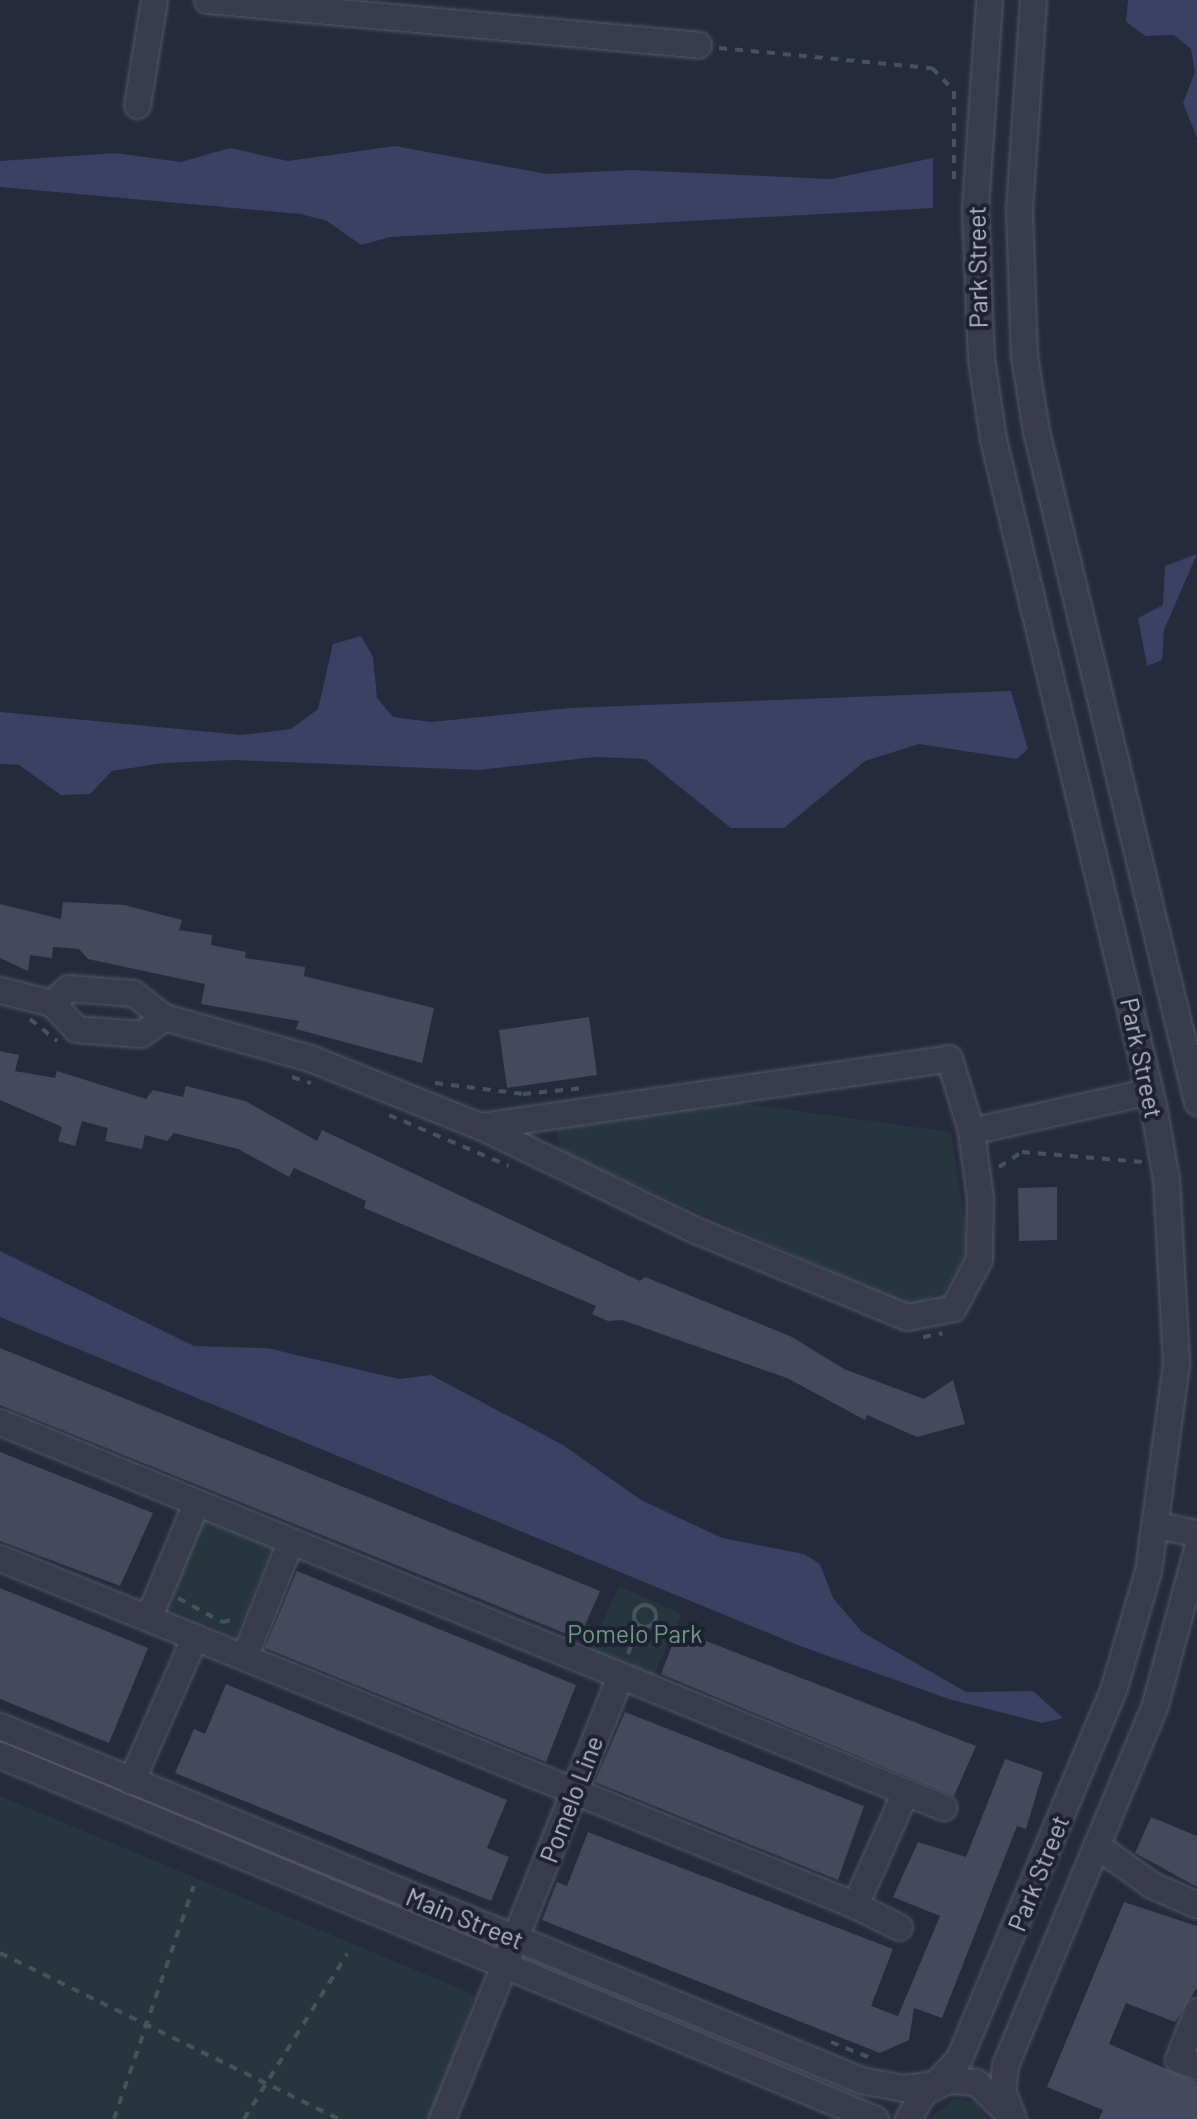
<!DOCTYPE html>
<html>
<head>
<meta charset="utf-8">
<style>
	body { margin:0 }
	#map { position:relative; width:1197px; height:2119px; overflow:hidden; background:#252a3d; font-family:Barlow,sans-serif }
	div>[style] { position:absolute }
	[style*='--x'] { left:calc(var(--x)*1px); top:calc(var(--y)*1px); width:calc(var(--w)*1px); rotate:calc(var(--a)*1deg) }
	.green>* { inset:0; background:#27363e }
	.water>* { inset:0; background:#3a4163 }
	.building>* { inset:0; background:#44495e }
	.path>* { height:4px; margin-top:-2px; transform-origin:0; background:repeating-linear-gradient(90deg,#45535b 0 8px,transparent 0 16px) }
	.path>.ring { margin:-2px; padding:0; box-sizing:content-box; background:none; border:4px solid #45535b; border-radius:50% }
	.roads { filter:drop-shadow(0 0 2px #545768) drop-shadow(0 0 2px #545768) }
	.minor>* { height:25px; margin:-12.5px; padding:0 12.5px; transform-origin:12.5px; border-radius:12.5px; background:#393c4d }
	span { translate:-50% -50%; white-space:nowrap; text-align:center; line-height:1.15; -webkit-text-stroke:8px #1e2132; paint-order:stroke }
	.street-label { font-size:25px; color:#b5b8c8 }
	.park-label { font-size:25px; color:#6d9881 }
</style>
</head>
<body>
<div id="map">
	<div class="green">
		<i style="clip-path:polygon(733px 1102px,951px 1132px,969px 1251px,945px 1290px,912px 1307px,560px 1151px,557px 1129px)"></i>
		<i style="clip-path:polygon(203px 1513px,274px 1544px,236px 1636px,165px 1607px)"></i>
		<i style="clip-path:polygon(619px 1586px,682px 1614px,651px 1681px,589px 1653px)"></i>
		<i style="clip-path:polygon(0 1796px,475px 1995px,431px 2119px,0 2119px)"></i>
		<i style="clip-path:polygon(955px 2098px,975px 2103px,987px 2119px,930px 2119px)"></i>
	</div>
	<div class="water">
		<i style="clip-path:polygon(1128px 0,1197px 0,1197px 138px,1183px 103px,1195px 72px,1191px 49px,1174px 35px,1146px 36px,1126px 22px)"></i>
		<i style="clip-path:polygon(395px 146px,547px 174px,632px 170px,831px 179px,933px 158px,933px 208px,390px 237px,361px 245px,327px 221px,301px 214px,0 187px,0 161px,115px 153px,181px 162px,230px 148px,288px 161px)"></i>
		<i style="clip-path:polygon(1197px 554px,1164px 630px,1162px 660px,1147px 666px,1138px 618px,1163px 605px,1165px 566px)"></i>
		<i style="clip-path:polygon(361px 636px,373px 657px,377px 698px,393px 717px,431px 722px,570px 708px,1011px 691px,1028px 749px,1017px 759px,919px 744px,865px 761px,784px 828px,731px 828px,645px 759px,596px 757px,478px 770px,234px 760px,164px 763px,112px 771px,90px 794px,61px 795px,19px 765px,0 764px,0 712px,242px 735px,291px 729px,318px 709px,333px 644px)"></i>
		<i style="clip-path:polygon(0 1251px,194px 1346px,267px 1348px,399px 1379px,431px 1375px,563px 1445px,641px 1500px,722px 1538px,804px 1554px,820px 1564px,833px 1598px,862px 1632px,966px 1692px,1033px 1691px,1063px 1718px,1042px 1723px,949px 1699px,800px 1646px,0 1317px)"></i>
	</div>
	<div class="building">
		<i style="clip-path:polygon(63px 902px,124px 905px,182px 920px,179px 930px,212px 935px,211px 945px,246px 952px,245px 958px,305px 967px,304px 976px,434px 1008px,422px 1063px,296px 1029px,299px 1021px,201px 1004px,205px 984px,88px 959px,79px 949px,53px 947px,52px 958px,30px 955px,28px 971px,0 958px,0 904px,61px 919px)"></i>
		<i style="clip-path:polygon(589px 1017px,597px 1075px,507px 1088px,499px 1030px)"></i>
		<i style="clip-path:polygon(0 1051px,19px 1055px,15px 1071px,55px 1078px,57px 1071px,146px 1099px,153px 1090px,183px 1097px,186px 1086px,245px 1101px,317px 1141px,322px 1130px,640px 1281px,645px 1277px,792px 1337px,844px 1369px,924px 1399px,953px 1380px,965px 1424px,917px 1437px,867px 1415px,865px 1420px,787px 1378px,622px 1320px,608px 1321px,592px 1314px,596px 1306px,364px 1208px,366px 1201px,294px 1168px,289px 1177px,238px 1149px,174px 1133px,167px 1141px,145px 1135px,142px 1149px,105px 1141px,108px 1128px,82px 1121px,75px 1146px,58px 1141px,62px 1127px,0 1100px)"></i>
		<i style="clip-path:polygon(1057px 1187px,1057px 1240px,1019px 1241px,1018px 1188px)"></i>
		<i style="clip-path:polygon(0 1348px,600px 1591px,579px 1639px,0 1405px)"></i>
		<i style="clip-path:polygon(0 1452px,153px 1513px,120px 1586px,0 1541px)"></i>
		<i style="clip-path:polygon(297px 1571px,576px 1685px,546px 1762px,265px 1648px)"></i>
		<i style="clip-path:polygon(0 1588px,148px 1648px,109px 1743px,0 1699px)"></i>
		<i style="clip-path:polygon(678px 1630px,976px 1746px,954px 1796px,661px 1674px)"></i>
		<i style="clip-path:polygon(226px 1684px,507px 1800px,487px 1848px,509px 1857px,491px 1901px,175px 1773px,194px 1729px,205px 1734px)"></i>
		<i style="clip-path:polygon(625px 1712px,864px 1806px,838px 1880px,595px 1782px)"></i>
		<i style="clip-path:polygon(1005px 1759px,1043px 1772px,1026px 1829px,1017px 1826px,942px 2018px,914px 2008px,909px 2040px,880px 2053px,542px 1920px,557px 1882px,567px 1886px,588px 1832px,893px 1949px,871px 2006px,898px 2016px,940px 1916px,893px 1897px,918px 1842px,966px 1857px)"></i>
		<i style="clip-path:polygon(1151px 1817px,1197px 1836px,1197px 1887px,1135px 1853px)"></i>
		<i style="clip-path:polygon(1124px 1902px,1197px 1926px,1197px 1988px,1175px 2022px,1126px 2003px,1109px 2044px,1197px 2082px,1197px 2119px,1099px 2119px,1103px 2110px,1047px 2087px)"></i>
	</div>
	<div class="path">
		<i style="--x:719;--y:48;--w:214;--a:5.4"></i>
		<i style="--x:932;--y:68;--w:32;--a:46"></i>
		<i style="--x:954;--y:91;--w:90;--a:90"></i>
		<i style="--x:30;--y:1019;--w:35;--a:39"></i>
		<i style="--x:292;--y:1077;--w:20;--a:18"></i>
		<i style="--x:435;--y:1083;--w:89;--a:7.1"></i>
		<i style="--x:523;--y:1094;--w:61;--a:-5.6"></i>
		<i style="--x:389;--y:1115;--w:130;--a:23"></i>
		<i style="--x:999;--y:1167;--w:27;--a:-33"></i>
		<i style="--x:1022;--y:1152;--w:121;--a:4.7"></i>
		<i style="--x:923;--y:1337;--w:20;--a:-11"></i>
		<i style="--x:178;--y:1598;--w:50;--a:28.6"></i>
		<i style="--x:222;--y:1622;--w:14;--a:-12"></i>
		<i class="ring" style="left:634px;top:1605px;width:18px;height:18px"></i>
		<i style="--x:628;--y:1654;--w:30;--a:-69"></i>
		<i style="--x:0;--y:1953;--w:377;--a:26.1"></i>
		<i style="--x:831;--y:2042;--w:45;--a:22"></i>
		<i style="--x:114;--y:2119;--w:246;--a:-71.1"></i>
		<i style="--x:244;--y:2119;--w:195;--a:-58"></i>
	</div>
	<div class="roads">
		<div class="minor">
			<i style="--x:207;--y:0;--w:493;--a:5.2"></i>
			<i style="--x:1033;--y:0;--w:209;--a:93.8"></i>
			<i style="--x:1019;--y:209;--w:147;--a:88.1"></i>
			<i style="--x:1024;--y:356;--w:76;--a:80.9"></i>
			<i style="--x:1036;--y:431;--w:690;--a:76.51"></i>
			<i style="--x:137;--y:105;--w:106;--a:-80.8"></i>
			<i style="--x:0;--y:990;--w:54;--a:14"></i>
			<i style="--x:52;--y:1003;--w:35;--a:47"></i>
			<i style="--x:76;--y:1029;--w:65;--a:4.4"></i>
			<i style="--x:141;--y:1034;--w:29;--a:-36"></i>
			<i style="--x:52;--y:1003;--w:22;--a:-43"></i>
			<i style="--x:68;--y:988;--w:65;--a:4.4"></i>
			<i style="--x:133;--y:993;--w:39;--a:38"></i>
			<i style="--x:164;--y:1017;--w:152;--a:15.7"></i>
			<i style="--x:310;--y:1058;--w:183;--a:21.8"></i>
			<i style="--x:480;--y:1126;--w:237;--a:25.8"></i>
			<i style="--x:693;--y:1229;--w:231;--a:22.4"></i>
			<i style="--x:907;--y:1317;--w:47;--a:-11.1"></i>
			<i style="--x:953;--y:1308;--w:55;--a:-62"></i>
			<i style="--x:979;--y:1259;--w:61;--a:-89.1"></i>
			<i style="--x:980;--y:1198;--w:68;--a:-97.7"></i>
			<i style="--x:480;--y:1126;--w:474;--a:-8.2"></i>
			<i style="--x:949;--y:1058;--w:76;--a:73.2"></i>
			<i style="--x:971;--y:1131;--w:183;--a:-12.6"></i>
			<i style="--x:0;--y:1422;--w:1019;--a:22.21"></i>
			<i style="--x:1156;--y:1525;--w:42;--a:11"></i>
			<i style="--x:0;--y:1558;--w:923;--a:22.09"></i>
			<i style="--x:855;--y:1905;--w:124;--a:-66.1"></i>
			<i style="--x:149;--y:1616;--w:122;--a:-67.4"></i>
			<i style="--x:245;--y:1655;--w:122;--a:-68.3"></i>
			<i style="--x:0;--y:1726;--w:931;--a:22.35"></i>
			<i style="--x:861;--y:2080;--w:43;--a:10.8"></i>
			<i style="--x:903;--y:2088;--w:32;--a:-7"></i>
			<i style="--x:935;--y:2084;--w:35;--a:-47"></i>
			<i style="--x:959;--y:2058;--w:402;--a:-67.3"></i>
			<i style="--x:1114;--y:1687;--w:121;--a:-73.7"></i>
			<i style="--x:1148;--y:1571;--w:210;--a:-82.3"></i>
			<i style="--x:1176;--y:1363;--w:184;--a:-93.1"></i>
			<i style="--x:1166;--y:1179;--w:75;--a:-100"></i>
			<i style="--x:1153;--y:1105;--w:685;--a:-103.51"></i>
			<i style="--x:993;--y:439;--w:81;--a:-98.5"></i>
			<i style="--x:981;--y:359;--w:152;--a:-92.3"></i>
			<i style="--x:975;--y:207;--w:207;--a:-86.1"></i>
			<i style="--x:0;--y:1755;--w:948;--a:22.59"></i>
			<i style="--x:131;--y:1781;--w:158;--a:-66.2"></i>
			<i style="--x:1096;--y:1845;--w:69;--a:35.5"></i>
			<i style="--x:1152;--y:1885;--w:49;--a:24"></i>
			<i style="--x:855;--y:1905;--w:49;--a:26.6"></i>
			<i style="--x:1197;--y:2011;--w:52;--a:111.6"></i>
			<i style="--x:1178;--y:2059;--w:20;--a:20"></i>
			<i style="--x:442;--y:2119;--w:475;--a:-68.1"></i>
			<i style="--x:908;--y:2119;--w:31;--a:-61"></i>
			<i style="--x:923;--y:2092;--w:28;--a:-26"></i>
			<i style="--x:948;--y:2080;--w:28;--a:4"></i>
			<i style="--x:976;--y:2082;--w:42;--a:44"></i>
			<i style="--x:1013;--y:2119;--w:30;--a:-111"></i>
			<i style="--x:1002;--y:2091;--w:26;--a:-83"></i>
			<i style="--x:1005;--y:2065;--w:391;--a:-67.4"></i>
			<i style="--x:1155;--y:1704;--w:162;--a:-74.9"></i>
		</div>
	</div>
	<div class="street-label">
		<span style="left:977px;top:267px;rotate:-91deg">Park Street</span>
		<span style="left:1142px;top:1058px;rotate:78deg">Park Street</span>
		<span style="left:571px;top:1799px;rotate:-69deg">Pomelo Line</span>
		<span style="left:1038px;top:1873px;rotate:-68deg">Park Street</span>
		<span style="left:465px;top:1918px;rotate:22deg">Main Street</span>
	</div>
	<div class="park-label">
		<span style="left:635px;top:1633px">Pomelo Park</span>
	</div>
</div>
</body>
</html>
